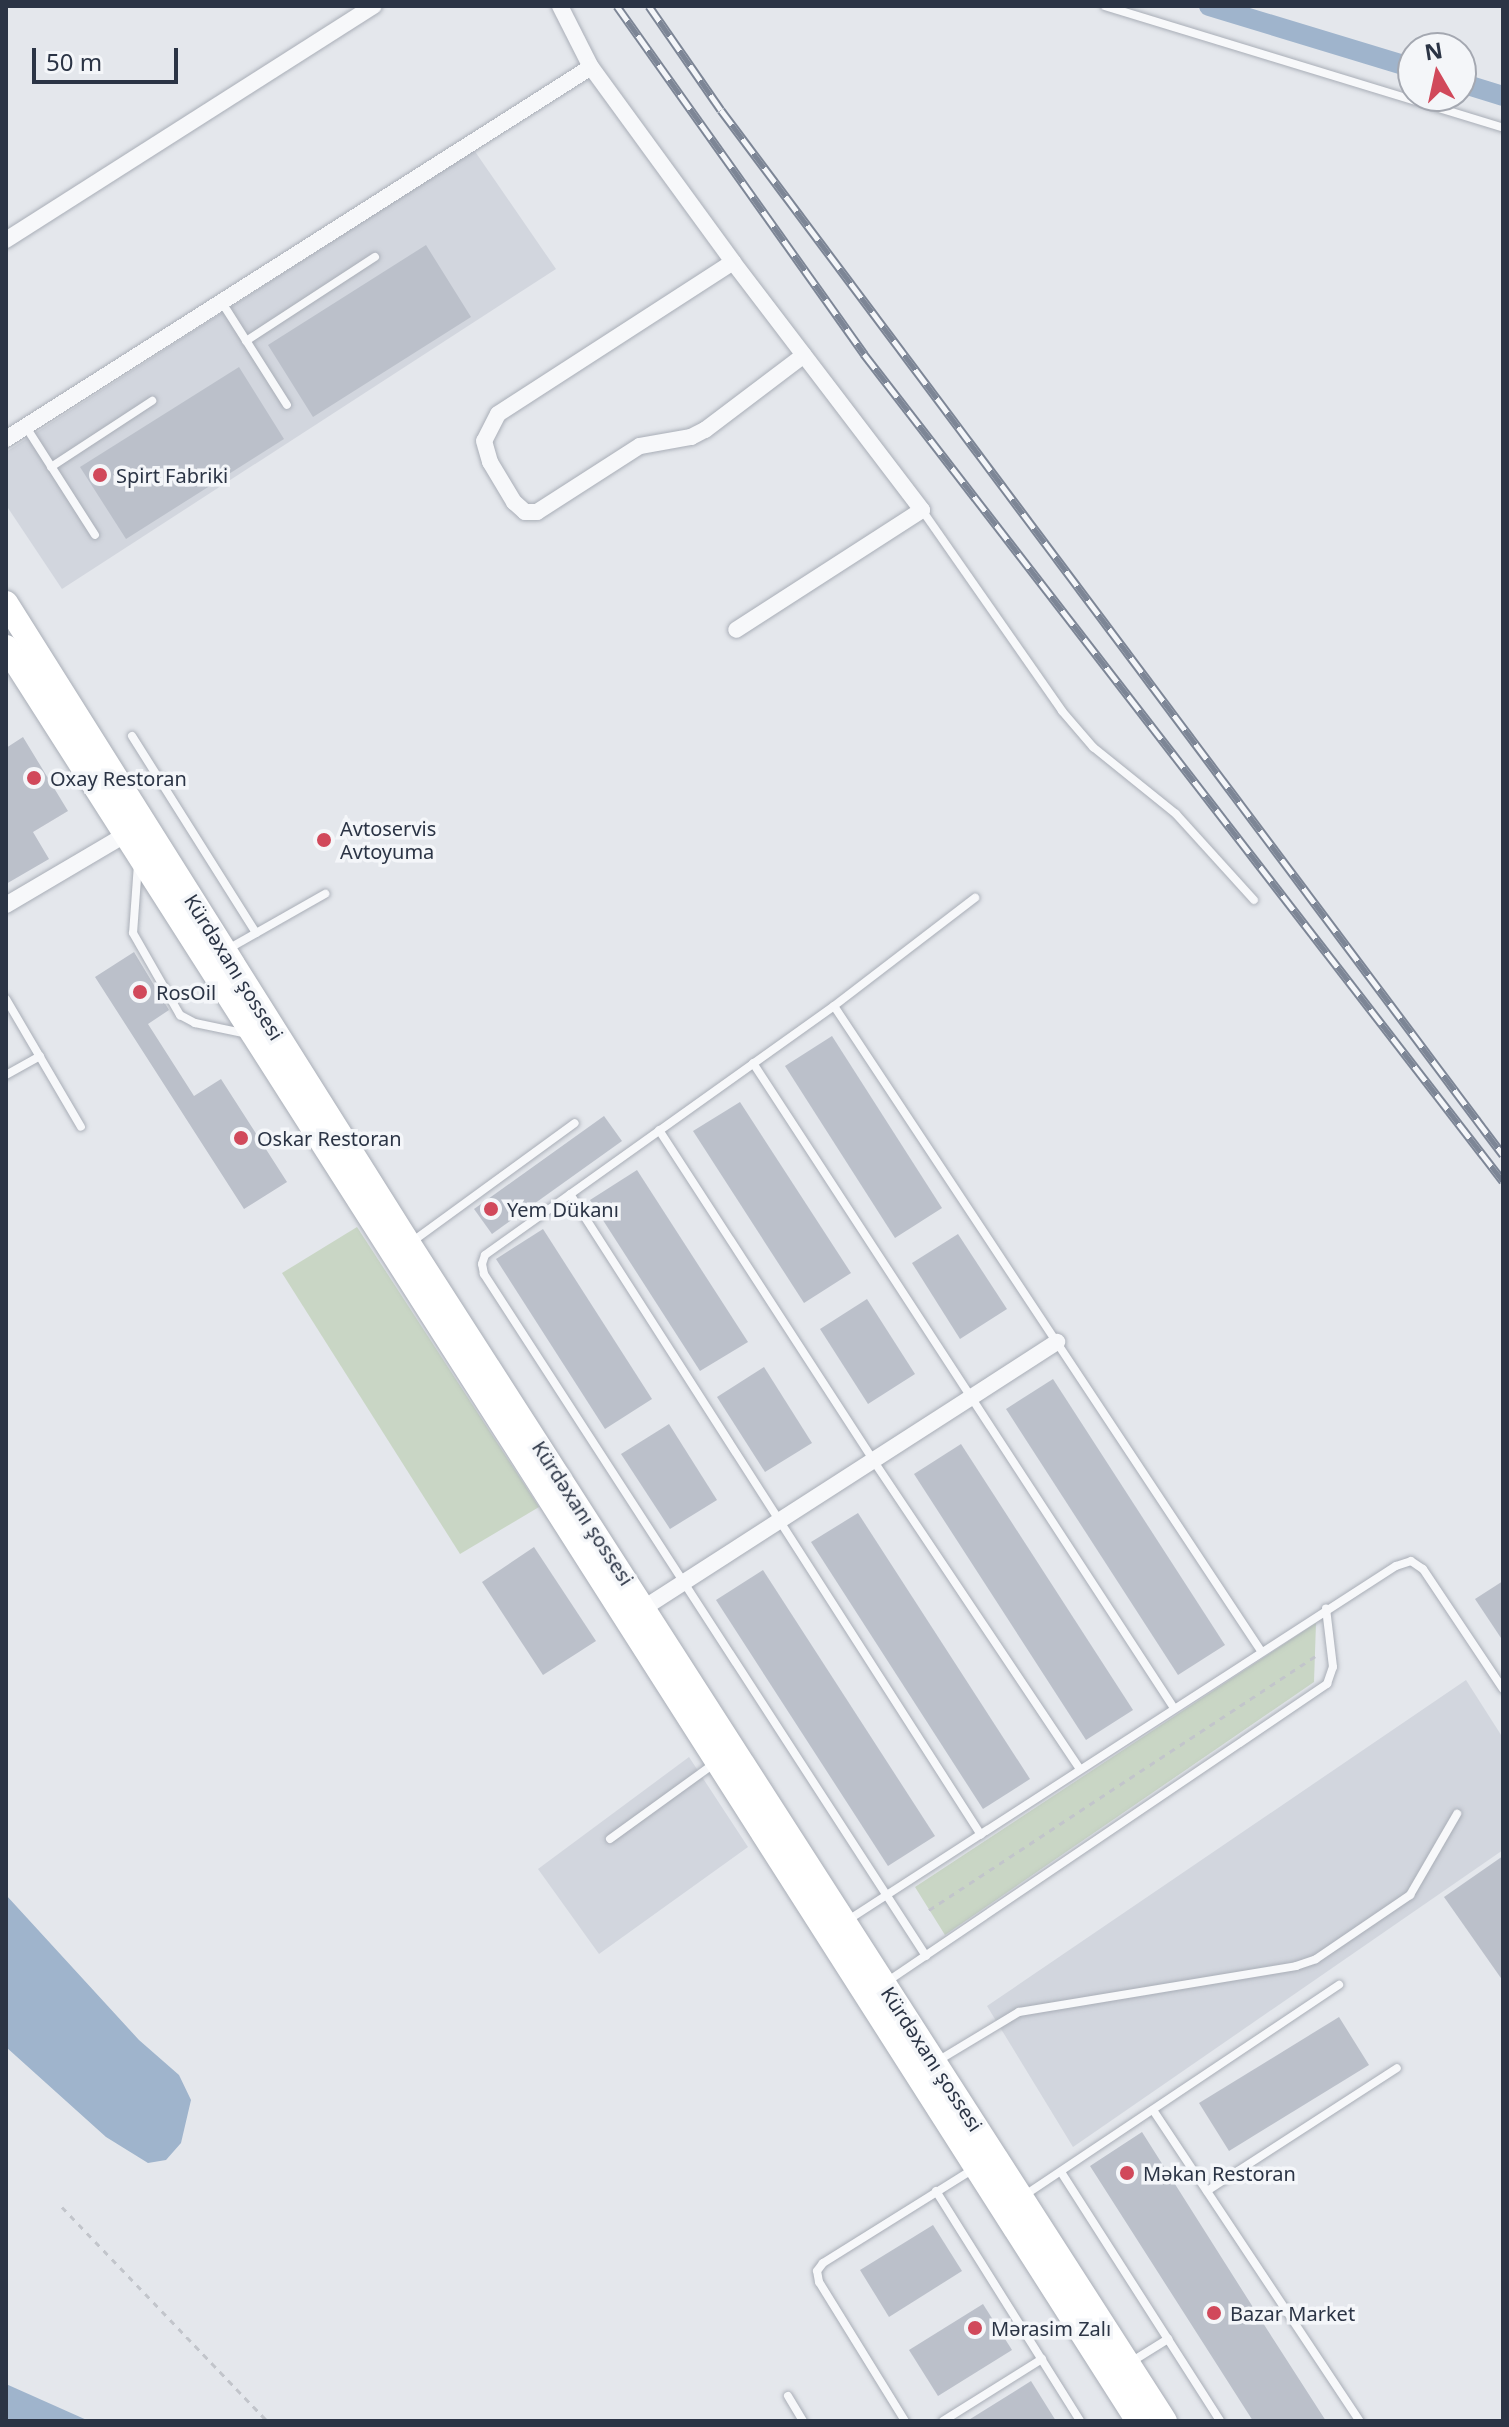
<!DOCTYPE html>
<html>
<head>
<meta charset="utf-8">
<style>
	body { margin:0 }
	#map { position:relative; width:1509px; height:2427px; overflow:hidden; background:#e4e7ec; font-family:"Noto Sans",sans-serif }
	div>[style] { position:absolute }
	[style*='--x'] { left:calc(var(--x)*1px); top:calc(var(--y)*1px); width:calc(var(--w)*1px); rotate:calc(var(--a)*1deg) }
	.built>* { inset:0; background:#d2d6de }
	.green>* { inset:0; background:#c9d6c5 }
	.water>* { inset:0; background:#9fb4cc }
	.canal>* { height:20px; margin:-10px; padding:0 10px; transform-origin:10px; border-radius:10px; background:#9fb4cc }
	.building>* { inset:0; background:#bbc0ca }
	.path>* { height:3px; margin-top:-1.5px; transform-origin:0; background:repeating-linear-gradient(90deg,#c2c5cb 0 6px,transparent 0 12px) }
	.roads { filter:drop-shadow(0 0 2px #a9aeb7) drop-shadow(0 0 2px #a9aeb7) }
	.service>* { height:8px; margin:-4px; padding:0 4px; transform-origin:4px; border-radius:4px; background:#f7f8fa }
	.minor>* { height:16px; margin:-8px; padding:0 8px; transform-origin:8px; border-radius:8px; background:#f7f8fa }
	.primary>* { height:24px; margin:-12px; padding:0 12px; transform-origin:12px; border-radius:12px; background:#fff }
	.rail>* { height:9px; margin-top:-4.5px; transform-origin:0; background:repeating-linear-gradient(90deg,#f4f6f9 0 18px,#7d8696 0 36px); box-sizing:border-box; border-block:2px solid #7d8696 }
	.dots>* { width:22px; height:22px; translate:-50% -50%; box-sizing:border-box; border:4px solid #f4f6f9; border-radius:50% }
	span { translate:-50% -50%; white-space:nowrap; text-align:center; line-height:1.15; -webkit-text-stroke:7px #f4f6f9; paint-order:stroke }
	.poi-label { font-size:20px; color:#2b3445 }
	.left { translate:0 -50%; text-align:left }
	.street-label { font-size:20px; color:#2b3445 }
	.frame { position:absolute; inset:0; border:8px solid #2b3445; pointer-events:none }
	.north { position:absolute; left:1397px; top:32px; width:80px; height:80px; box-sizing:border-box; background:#f4f6f9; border:2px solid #a4a8b1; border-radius:50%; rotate:351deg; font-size:22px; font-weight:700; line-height:32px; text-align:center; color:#2b3445 }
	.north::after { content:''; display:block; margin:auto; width:28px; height:36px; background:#d1495b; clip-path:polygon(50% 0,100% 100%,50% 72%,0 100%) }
	.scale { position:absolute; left:32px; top:48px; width:146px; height:36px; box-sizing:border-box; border:4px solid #2b3445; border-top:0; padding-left:10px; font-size:24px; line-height:28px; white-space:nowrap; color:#2b3445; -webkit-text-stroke:6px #f4f6f9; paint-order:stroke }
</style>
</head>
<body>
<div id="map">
	<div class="built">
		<i style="clip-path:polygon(474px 150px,556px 269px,62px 589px,6px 505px,6px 452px)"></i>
		<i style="clip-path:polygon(1466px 1680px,1503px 1738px,1503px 1850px,1073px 2147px,987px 2006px)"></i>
		<i style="clip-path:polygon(689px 1757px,748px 1847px,599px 1954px,538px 1869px)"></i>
	</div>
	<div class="green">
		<i style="clip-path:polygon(357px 1227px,539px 1507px,460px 1554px,282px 1273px)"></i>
		<i style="clip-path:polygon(1316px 1623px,1314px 1682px,945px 1935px,915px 1887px)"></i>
	</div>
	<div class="water">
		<i style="clip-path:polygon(6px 1895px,139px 2040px,179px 2075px,191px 2100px,181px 2143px,166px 2160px,148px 2163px,106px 2137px,6px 2047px)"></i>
		<i style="clip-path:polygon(6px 2384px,89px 2421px,6px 2421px)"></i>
	</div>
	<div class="canal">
		<i style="--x:1209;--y:6;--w:213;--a:16.9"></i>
		<i style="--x:1461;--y:83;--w:44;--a:17.2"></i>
	</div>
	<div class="building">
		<i style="clip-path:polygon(426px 245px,471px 317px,313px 417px,268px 345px)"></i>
		<i style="clip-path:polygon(239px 367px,284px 439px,126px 539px,80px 467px)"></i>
		<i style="clip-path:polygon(23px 737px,68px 811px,33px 832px,49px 859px,6px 884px,6px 748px)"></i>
		<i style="clip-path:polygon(134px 952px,169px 1010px,148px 1024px,194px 1096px,221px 1079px,287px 1182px,244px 1209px,95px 977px)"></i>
		<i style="clip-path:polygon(832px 1036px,942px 1208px,895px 1238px,785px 1066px)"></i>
		<i style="clip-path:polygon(740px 1102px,851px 1273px,804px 1303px,693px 1131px)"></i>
		<i style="clip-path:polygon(604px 1116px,622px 1141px,492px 1234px,474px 1209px)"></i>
		<i style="clip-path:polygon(637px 1170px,748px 1342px,700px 1371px,590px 1200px)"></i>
		<i style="clip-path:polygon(543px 1229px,652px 1399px,605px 1429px,496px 1259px)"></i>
		<i style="clip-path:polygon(958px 1234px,1007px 1309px,960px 1339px,912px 1263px)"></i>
		<i style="clip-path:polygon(867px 1299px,915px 1374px,868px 1404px,820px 1329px)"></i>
		<i style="clip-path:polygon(764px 1367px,812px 1443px,765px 1472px,717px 1397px)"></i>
		<i style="clip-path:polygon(1053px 1379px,1225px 1645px,1178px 1675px,1006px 1409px)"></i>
		<i style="clip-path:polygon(669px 1424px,717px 1500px,670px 1529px,621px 1454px)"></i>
		<i style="clip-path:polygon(961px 1444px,1133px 1710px,1086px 1740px,914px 1474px)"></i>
		<i style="clip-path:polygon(858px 1513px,1030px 1779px,983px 1809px,811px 1542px)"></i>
		<i style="clip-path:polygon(534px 1547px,596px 1641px,543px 1675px,482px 1582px)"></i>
		<i style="clip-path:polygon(763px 1570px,935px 1836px,888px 1866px,716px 1600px)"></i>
		<i style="clip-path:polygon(1503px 1581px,1503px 1641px,1475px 1599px)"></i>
		<i style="clip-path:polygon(1503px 1856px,1503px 1981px,1444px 1897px)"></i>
		<i style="clip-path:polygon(1339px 2017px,1369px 2065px,1229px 2151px,1199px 2103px)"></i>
		<i style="clip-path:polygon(1142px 2132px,1263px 2323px,1326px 2421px,1253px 2421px,1090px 2166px)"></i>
		<i style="clip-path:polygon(933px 2225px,962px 2271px,889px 2317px,860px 2270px)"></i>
		<i style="clip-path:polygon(983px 2304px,1012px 2350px,938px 2396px,909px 2350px)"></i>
		<i style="clip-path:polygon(1031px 2381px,1056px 2421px,967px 2421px)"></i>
	</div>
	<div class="path">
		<i style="--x:929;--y:1910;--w:462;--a:-33.3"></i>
		<i style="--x:62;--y:2207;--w:296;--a:46.2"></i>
	</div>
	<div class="roads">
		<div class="service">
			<i style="--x:1105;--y:6;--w:416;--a:17"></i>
			<i style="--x:221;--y:301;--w:123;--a:57.6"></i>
			<i style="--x:246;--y:341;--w:154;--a:-33.1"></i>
			<i style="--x:26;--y:427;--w:128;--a:57.4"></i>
			<i style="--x:51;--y:467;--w:121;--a:-33.2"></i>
			<i style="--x:922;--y:510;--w:245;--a:55.1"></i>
			<i style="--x:1062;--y:711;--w:48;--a:49.3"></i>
			<i style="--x:1093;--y:747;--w:107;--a:38.9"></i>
			<i style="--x:1176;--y:814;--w:116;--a:47.8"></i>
			<i style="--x:132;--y:736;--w:233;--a:57.8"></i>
			<i style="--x:138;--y:864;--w:69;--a:94.1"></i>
			<i style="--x:133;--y:933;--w:95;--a:60.2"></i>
			<i style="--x:180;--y:1015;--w:17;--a:28"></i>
			<i style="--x:195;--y:1023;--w:53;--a:11.9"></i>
			<i style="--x:228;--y:949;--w:112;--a:-29.6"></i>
			<i style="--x:6;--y:999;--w:148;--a:59.6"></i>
			<i style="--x:834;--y:1006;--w:774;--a:56.49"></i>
			<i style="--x:753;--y:1063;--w:770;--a:56.87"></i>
			<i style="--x:6;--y:1075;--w:39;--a:-29"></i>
			<i style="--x:659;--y:1130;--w:393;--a:57"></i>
			<i style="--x:873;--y:1460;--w:372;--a:56.2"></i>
			<i style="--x:570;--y:1194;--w:761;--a:57.33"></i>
			<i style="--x:413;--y:1241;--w:200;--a:-36.1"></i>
			<i style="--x:610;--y:1839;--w:130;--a:-35.9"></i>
			<i style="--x:845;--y:1922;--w:656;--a:-32.87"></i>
			<i style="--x:1396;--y:1566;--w:16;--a:-18"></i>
			<i style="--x:1411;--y:1561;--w:14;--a:34"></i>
			<i style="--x:1423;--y:1569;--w:144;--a:56.3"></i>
			<i style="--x:926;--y:1956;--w:813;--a:-122.95"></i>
			<i style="--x:484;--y:1274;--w:10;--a:-101"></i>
			<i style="--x:482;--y:1264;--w:9;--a:-72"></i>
			<i style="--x:485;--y:1255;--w:429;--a:-35.5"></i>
			<i style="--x:834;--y:1006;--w:178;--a:-37.5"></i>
			<i style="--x:885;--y:1983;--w:534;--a:-34.08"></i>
			<i style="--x:1327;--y:1684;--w:18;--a:-71"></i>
			<i style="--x:1333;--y:1667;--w:59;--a:-96.8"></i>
			<i style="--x:939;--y:2060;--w:93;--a:-31"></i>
			<i style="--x:1019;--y:2012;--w:281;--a:-9.4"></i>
			<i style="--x:1296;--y:1966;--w:21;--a:-19"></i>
			<i style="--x:1316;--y:1959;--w:114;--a:-34.2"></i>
			<i style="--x:1410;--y:1895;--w:94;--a:-59.9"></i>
			<i style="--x:1153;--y:2110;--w:374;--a:56.4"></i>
			<i style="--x:1061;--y:2172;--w:295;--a:57.4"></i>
			<i style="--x:936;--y:2191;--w:271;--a:57.9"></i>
			<i style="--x:1207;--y:2191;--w:226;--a:-32.9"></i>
			<i style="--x:1025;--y:2195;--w:378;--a:-33.8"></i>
			<i style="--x:1131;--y:2362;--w:44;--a:-31.9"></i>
			<i style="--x:788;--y:2396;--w:29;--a:59"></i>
			<i style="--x:905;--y:2421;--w:163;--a:-121.7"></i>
			<i style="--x:819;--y:2282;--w:11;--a:-100"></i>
			<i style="--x:817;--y:2271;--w:10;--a:-53"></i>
			<i style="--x:823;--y:2263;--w:176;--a:-32"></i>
			<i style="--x:943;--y:2421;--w:117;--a:-32.1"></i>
		</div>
		<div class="minor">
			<i style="--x:560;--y:6;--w:68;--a:63.1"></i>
			<i style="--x:591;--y:67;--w:241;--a:53.9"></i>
			<i style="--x:733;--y:262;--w:312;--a:52.7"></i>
			<i style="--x:922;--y:510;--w:221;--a:147.2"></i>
			<i style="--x:6;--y:240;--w:436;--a:-32.5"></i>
			<i style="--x:733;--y:262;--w:280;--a:147.1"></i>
			<i style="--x:498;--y:414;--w:30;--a:117"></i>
			<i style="--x:484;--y:441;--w:22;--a:74"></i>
			<i style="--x:490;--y:462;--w:47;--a:59"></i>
			<i style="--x:514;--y:502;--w:15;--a:42"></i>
			<i style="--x:525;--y:512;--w:12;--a:0"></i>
			<i style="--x:537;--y:512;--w:122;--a:-32.7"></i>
			<i style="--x:640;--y:446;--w:52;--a:-10"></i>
			<i style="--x:691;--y:437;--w:16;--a:-27"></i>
			<i style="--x:705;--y:430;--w:124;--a:-37.1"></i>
			<i style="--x:6;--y:439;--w:693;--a:-32.45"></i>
			<i style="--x:6;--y:905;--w:138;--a:-30.5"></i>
			<i style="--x:636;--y:1613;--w:501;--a:-32.77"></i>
		</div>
		<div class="primary">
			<i style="--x:6;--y:603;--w:757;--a:57.84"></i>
			<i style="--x:409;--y:1244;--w:1399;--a:57.29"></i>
			<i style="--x:6;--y:647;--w:2104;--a:57.46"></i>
		</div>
	</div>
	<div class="rail">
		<i style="--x:617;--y:6;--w:427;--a:54.6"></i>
		<i style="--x:864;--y:354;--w:1045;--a:52.31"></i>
		<i style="--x:649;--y:6;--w:126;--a:55.3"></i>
		<i style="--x:721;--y:110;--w:1305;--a:53.19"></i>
	</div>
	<div class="dots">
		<i style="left:100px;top:475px;background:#d1495b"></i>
		<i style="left:34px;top:778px;background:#d1495b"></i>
		<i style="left:324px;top:840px;background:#d1495b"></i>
		<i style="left:140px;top:992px;background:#d1495b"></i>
		<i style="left:241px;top:1138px;background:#d1495b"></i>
		<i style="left:491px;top:1209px;background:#d1495b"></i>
		<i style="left:1127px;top:2173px;background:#d1495b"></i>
		<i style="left:1214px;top:2313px;background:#d1495b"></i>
		<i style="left:975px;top:2328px;background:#d1495b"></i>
	</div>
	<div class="poi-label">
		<span class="left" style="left:116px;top:475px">Spirt Fabriki</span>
		<span class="left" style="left:50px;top:778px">Oxay Restoran</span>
		<span class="left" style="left:340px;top:840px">Avtoservis<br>Avtoyuma</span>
		<span class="left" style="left:156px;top:992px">RosOil</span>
		<span class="left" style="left:257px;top:1138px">Oskar Restoran</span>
		<span class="left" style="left:507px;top:1209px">Yem Dükanı</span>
		<span class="left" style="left:1143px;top:2173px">Məkan Restoran</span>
		<span class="left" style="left:1230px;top:2313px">Bazar Market</span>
		<span class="left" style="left:991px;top:2328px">Mərasim Zalı</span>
	</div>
	<div class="street-label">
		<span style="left:234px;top:967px;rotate:58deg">Kürdəxanı şossesi</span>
		<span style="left:583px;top:1513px;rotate:57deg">Kürdəxanı şossesi</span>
		<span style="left:932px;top:2059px;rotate:57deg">Kürdəxanı şossesi</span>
	</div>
	<div class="frame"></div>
	<div class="north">N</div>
	<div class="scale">50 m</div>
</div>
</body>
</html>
